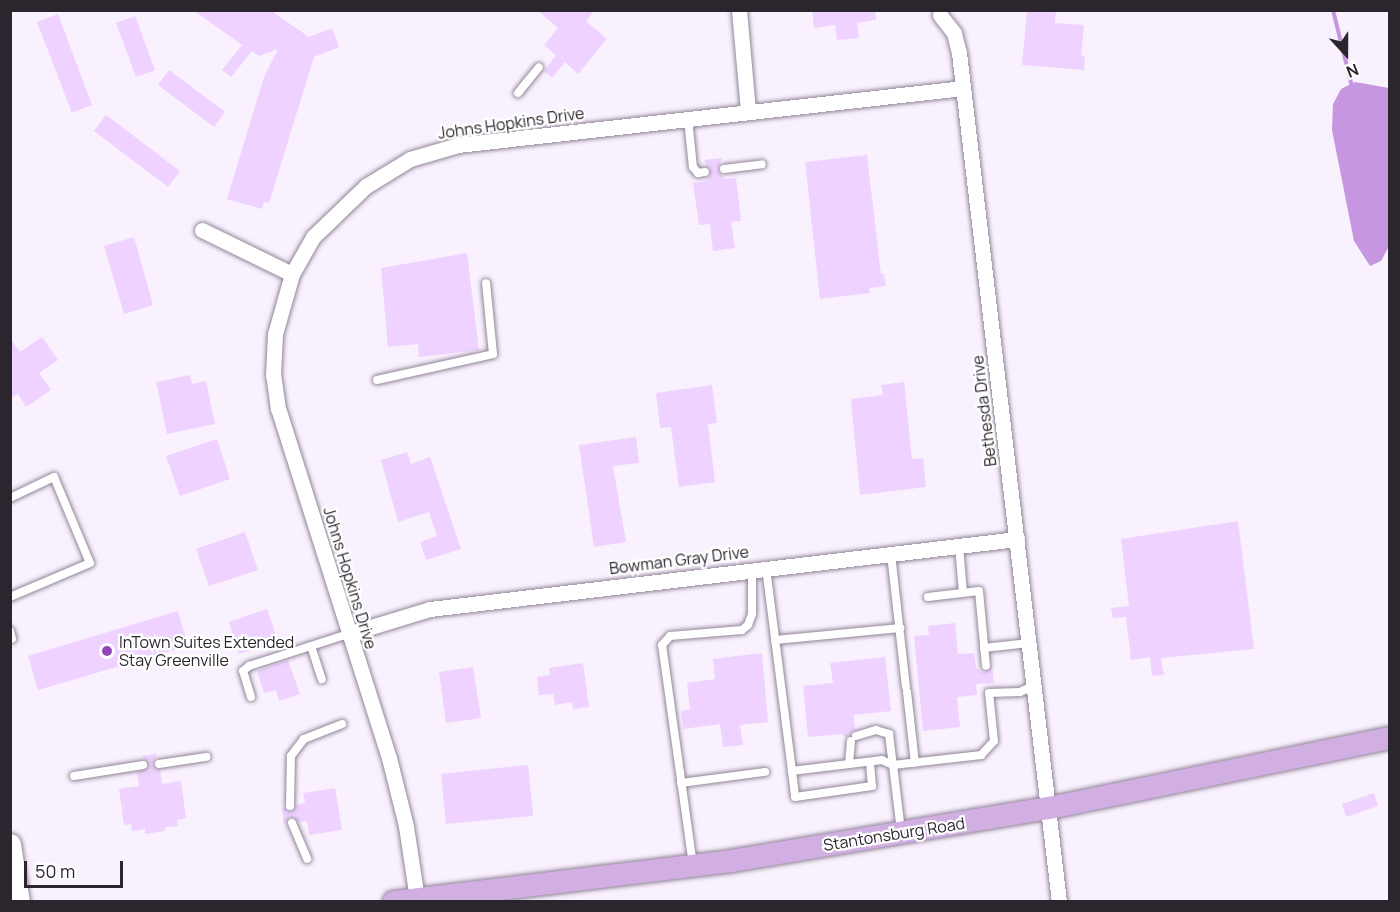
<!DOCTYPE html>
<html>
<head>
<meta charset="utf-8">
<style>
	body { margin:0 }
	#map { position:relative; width:1400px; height:912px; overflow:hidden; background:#f9f1fe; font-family:Manrope,sans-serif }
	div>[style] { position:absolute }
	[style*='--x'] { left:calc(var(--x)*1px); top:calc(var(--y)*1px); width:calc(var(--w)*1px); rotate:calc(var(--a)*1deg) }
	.water>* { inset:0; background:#c697e0 }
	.stream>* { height:4px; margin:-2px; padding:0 2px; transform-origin:2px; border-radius:2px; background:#c697e0 }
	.building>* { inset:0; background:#efd2ff }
	.roads { filter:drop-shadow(0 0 2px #918598) drop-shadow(0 0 2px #918598) }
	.service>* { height:8px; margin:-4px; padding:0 4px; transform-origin:4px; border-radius:4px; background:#fff }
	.minor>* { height:15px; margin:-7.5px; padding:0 7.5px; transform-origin:7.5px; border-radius:7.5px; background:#fff }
	.secondary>* { height:21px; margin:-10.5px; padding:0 10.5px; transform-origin:10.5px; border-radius:10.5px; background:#fff }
	.primary>* { height:22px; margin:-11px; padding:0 11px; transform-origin:11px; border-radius:11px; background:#d1afe3 }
	.dots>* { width:16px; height:16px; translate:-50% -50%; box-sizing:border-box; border:3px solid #fff; border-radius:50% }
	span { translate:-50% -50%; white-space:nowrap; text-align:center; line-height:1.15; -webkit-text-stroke:4.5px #fff; paint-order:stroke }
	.street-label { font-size:16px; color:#2b262e }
	.poi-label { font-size:16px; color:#2b262e }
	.left { translate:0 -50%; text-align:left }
	.frame { position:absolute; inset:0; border:12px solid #2b262e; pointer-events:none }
	.north { position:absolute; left:1316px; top:24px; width:60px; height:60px; -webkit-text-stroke:4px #fff; paint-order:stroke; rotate:159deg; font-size:16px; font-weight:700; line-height:24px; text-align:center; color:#2b262e }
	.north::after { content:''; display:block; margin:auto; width:21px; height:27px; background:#2b262e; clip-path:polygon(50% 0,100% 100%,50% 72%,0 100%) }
	.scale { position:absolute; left:24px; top:861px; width:99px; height:27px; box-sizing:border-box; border:3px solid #2b262e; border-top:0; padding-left:8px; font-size:18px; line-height:21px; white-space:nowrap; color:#2b262e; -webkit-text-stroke:4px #fff; paint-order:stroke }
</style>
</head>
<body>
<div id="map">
	<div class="water">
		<i style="clip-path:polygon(1355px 82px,1389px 88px,1389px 246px,1381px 261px,1370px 266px,1354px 241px,1332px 130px,1333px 104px,1341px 89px)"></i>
	</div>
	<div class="stream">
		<i style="--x:1333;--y:10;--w:79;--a:76.1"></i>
	</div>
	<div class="building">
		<i style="clip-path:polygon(193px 10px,270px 10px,309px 37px,332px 28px,339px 47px,314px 57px,269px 203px,264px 202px,262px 209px,227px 199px,264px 77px,278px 49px,259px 56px,252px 51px,231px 77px,222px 70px,242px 45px)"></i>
		<i style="clip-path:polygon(537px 10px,595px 10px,586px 21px,607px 39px,578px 74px,565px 62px,552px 78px,544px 71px,556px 55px,544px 45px,558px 28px)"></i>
		<i style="clip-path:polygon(812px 10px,875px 10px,876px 20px,857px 23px,859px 38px,837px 40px,835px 25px,814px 28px)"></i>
		<i style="clip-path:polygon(1027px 10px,1056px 10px,1055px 23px,1084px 25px,1081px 56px,1085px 57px,1084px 70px,1022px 65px)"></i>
		<i style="clip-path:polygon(58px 14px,92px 105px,72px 113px,37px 22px)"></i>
		<i style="clip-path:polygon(135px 16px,155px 70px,136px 77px,116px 23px)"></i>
		<i style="clip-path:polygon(169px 70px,225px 112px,214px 127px,158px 85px)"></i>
		<i style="clip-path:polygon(106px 115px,180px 171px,168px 187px,94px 131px)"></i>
		<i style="clip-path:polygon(867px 155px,881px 274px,884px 274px,886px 286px,869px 288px,870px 293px,820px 299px,805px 162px)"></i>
		<i style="clip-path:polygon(722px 158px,718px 170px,725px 179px,736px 178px,741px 221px,731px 222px,735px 248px,713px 251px,710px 224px,699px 225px,693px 183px,706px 181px,710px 175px,704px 160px)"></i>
		<i style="clip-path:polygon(134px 237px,153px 305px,124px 314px,104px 246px)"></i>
		<i style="clip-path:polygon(467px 253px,479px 350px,419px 357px,418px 344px,388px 347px,381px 268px)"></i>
		<i style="clip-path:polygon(42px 337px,58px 360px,39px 373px,51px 390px,26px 407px,18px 394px,10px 399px,10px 338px,20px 352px)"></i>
		<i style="clip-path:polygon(190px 375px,192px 384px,206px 381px,215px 424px,167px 434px,156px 382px)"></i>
		<i style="clip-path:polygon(904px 382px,912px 459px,923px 458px,926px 487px,860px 495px,851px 399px,883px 395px,881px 385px)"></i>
		<i style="clip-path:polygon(712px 385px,717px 423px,708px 424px,715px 482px,679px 487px,671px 427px,660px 428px,656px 393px)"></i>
		<i style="clip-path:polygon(636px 437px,639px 463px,613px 466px,626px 542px,594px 547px,579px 445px)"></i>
		<i style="clip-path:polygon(217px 439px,230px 479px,180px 496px,166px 456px)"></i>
		<i style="clip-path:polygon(407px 452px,411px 464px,430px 457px,461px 549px,426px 560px,420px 542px,437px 536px,429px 512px,398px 522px,381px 460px)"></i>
		<i style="clip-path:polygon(1238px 521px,1254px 649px,1161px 658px,1164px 675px,1152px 676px,1150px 657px,1131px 660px,1126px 617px,1113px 618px,1111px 608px,1129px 606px,1121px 539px)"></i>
		<i style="clip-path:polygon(245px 532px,258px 570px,209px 586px,196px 549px)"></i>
		<i style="clip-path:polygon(267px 609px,278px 641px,239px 654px,229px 622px)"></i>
		<i style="clip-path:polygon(178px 611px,188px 646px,38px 690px,28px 656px)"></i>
		<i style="clip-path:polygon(955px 623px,958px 654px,974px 653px,976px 668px,984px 672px,992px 666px,994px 683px,976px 684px,977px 695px,957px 697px,960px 727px,923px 731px,914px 636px,929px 635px,928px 626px)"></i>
		<i style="clip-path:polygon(762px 653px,768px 722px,740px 725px,743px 745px,723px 747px,720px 724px,683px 729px,681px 711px,690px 709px,687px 683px,715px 679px,713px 659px)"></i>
		<i style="clip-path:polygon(885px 657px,891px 711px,854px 715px,855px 730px,846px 737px,841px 734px,808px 737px,803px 686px,833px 683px,830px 663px)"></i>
		<i style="clip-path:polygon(288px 660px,300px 694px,279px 701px,276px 690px,264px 693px,257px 671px)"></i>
		<i style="clip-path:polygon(583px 663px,589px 707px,573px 709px,572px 702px,555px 705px,553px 694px,539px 695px,537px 677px,550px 675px,549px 668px)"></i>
		<i style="clip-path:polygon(473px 667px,481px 718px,446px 723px,439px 672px)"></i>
		<i style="clip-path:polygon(157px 754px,153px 764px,160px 770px,162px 784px,181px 781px,186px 818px,177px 820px,178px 826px,165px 827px,165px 831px,145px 834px,145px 829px,132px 831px,131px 824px,124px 825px,119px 789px,139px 786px,137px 772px,149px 767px,142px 756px)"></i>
		<i style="clip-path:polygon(528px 765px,533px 816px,446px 824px,441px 774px)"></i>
		<i style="clip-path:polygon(335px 788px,342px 830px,309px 835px,307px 821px,298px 822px,290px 817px,284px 825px,282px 807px,292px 811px,296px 805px,305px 803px,303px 793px)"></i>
		<i style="clip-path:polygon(1374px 793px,1378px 806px,1346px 817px,1342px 804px)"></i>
	</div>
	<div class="roads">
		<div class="service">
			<i style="--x:518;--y:93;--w:33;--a:-51"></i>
			<i style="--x:688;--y:119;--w:48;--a:84.1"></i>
			<i style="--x:693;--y:167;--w:8;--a:50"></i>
			<i style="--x:698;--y:173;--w:7;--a:-8"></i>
			<i style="--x:724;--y:169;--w:38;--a:-7"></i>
			<i style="--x:377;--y:380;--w:119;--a:-12.6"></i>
			<i style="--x:493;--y:354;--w:71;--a:-95.6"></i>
			<i style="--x:10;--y:498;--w:49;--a:-25.5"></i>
			<i style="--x:54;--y:477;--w:93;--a:67.3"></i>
			<i style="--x:90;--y:563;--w:87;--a:157"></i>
			<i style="--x:959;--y:546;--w:47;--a:85.1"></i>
			<i style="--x:891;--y:554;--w:134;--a:83.6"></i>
			<i style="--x:766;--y:568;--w:205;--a:82.7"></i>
			<i style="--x:928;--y:597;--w:51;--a:-6.7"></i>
			<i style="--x:979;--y:591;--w:75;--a:84.7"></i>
			<i style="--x:10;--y:631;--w:8;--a:76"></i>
			<i style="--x:775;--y:640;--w:126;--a:-5.5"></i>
			<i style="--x:311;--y:646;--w:35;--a:72"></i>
			<i style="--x:984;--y:648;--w:45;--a:-6.3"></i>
			<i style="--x:907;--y:692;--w:71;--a:83.6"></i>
			<i style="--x:251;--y:697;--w:27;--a:-107"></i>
			<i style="--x:243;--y:671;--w:8;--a:-40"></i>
			<i style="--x:249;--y:666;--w:104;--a:-17.9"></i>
			<i style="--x:856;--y:736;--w:21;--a:-17"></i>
			<i style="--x:876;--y:730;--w:14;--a:17"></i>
			<i style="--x:889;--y:734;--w:31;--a:83"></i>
			<i style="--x:893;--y:765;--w:12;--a:-156"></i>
			<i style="--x:882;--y:760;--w:91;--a:173"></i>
			<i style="--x:792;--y:771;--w:26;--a:83"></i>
			<i style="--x:795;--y:797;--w:78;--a:-8.1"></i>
			<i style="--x:872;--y:786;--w:24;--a:-95"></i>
			<i style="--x:159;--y:764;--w:48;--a:-8.5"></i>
			<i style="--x:849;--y:764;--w:23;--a:-85"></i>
			<i style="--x:74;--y:776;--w:70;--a:-9.1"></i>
			<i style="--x:681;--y:783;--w:85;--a:-7.5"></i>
			<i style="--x:290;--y:806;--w:50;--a:-88.9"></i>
			<i style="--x:291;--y:756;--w:21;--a:-53"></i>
			<i style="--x:304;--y:739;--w:41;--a:-21.5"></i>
			<i style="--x:292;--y:823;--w:39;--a:67"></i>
			<i style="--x:901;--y:831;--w:66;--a:-96.9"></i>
			<i style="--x:893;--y:765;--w:89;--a:-6.5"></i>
			<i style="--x:981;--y:755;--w:19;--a:-47"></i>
			<i style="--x:994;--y:741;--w:48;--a:-95.9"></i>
			<i style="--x:989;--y:693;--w:31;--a:-2"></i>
			<i style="--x:1020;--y:692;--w:14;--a:-25"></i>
			<i style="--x:693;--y:865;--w:222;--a:-98"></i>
			<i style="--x:662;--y:645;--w:12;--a:-48"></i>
			<i style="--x:670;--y:636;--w:72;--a:-4.8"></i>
			<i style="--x:742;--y:630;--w:8;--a:-40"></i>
			<i style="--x:748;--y:625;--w:12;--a:-70"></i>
			<i style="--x:752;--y:614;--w:44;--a:-90"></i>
		</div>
		<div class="minor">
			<i style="--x:739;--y:10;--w:100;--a:84.9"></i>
			<i style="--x:940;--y:15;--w:23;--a:52"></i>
			<i style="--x:954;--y:33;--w:21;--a:76"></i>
			<i style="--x:959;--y:53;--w:855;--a:83.28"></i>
			<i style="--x:202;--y:230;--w:100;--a:26.1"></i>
			<i style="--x:348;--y:634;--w:86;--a:-17"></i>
			<i style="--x:430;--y:609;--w:591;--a:-6.8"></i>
			<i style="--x:417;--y:899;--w:74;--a:-98.6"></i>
			<i style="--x:406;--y:826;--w:70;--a:-104"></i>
			<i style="--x:389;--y:758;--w:366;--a:-107.6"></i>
			<i style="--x:278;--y:409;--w:34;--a:-98"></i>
			<i style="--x:273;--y:375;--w:41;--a:-87.2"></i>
			<i style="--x:275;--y:334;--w:62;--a:-74.2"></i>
			<i style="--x:292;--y:274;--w:43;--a:-60.4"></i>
			<i style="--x:313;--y:237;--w:74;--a:-43.9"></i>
			<i style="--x:366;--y:186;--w:52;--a:-31.5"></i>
			<i style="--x:410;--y:159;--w:50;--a:-16.3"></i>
			<i style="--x:458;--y:145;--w:508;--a:-6.44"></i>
		</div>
		<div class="secondary">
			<i style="--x:10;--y:844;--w:59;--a:81.2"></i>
		</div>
		<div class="primary">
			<i style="--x:394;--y:902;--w:339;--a:-6.9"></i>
			<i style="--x:731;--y:861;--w:322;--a:-9.5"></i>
			<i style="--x:1049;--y:808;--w:348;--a:-11.6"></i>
		</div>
	</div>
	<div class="dots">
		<i style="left:107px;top:651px;background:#9346b7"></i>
	</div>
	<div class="street-label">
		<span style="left:511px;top:123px;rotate:-8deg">Johns Hopkins Drive</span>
		<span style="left:984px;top:411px;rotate:-97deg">Bethesda Drive</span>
		<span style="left:679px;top:560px;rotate:-7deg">Bowman Gray Drive</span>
		<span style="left:350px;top:578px;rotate:73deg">Johns Hopkins Drive</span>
		<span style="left:894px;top:834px;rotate:-9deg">Stantonsburg Road</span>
	</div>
	<div class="poi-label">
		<span class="left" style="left:119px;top:651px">InTown Suites Extended<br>Stay Greenville</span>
	</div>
	<div class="frame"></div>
	<div class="north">N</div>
	<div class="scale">50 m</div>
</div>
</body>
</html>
